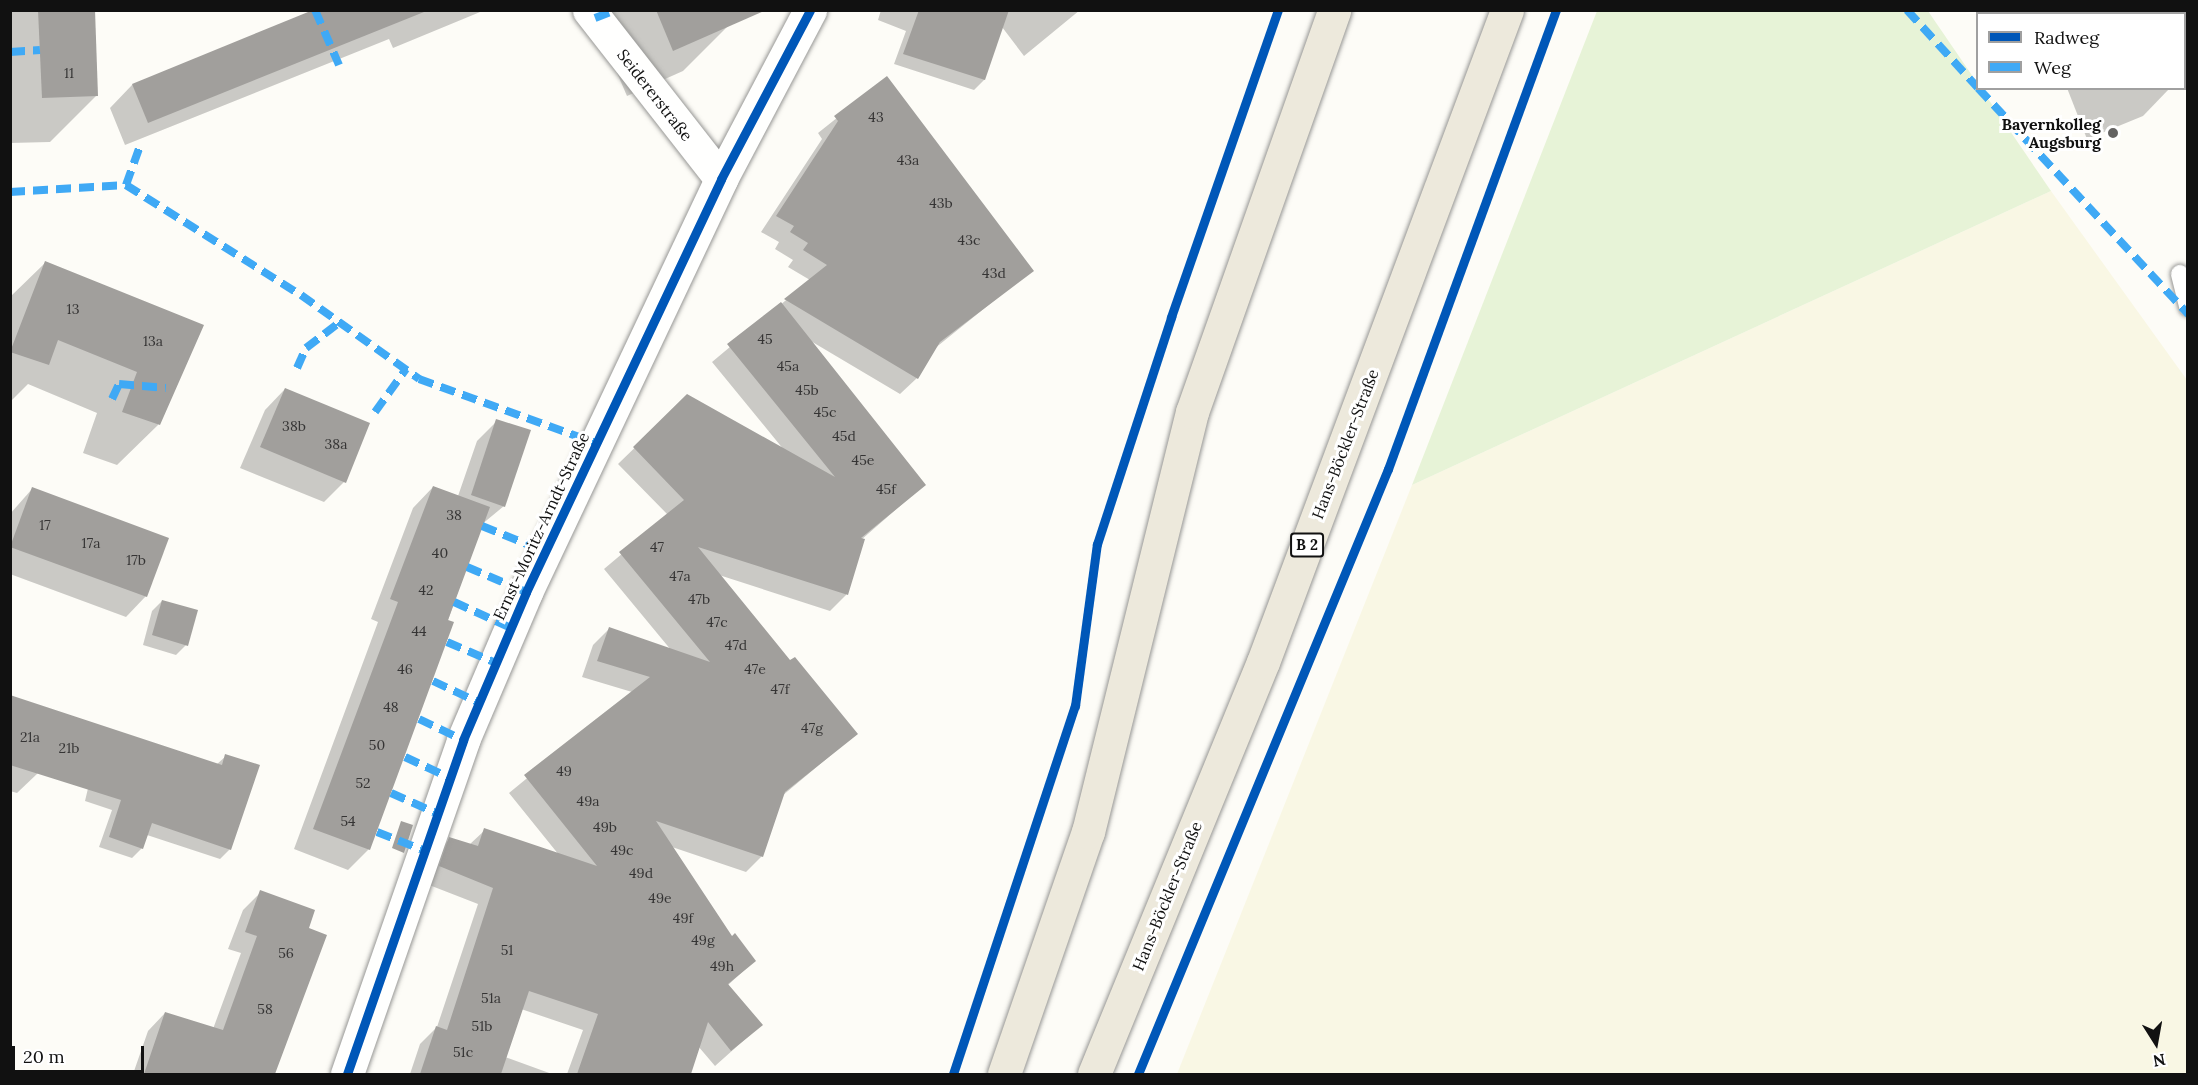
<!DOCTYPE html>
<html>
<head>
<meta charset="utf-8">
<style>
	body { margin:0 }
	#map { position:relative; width:2198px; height:1085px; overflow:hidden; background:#fdfcf7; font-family:Lora,serif }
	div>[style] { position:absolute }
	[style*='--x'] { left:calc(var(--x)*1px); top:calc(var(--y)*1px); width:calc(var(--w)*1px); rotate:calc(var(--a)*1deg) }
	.farmland>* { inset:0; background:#f9f7e4 }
	.green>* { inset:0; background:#e7f3d7 }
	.shadow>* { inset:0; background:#0003 }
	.building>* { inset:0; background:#a19f9c }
	.roads { filter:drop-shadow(0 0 2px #979795) drop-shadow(0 0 2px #979795) }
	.service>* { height:18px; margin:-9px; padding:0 9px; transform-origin:9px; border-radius:9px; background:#fffffe }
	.minor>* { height:33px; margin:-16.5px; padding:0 16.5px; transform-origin:16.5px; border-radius:16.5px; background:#fffffe }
	.primary>* { height:33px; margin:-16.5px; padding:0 16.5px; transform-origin:16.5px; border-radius:16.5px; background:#ede9dc }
	.quiet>* { height:8px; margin-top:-4px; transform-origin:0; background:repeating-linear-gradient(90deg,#3fa9f5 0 15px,transparent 0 23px) }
	.cycleway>* { height:9px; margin:-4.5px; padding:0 4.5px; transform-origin:4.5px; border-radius:4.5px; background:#0057b8 }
	.dots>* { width:16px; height:16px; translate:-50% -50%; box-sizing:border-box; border:3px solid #fff; border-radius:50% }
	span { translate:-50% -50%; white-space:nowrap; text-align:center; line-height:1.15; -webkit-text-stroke:6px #fff; paint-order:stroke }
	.number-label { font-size:14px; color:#353434 }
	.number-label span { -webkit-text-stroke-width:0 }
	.shield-label span { padding:2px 4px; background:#fff; border:2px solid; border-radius:4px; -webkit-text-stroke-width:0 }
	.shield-label { font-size:15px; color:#111; font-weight:700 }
	.street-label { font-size:16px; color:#111 }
	.poi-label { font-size:16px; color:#111; font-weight:700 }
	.right { translate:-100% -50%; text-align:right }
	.frame { position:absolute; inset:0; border:12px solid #111; pointer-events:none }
	.legend { position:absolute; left:1976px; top:12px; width:210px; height:78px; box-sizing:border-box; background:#fff; border:2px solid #a0a0a0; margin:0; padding:8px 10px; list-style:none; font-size:18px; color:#111 }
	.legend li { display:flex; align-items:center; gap:12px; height:30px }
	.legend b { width:30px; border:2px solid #a0a0a0 }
	.north { position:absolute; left:2126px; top:1013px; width:60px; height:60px; -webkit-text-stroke:4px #fff; paint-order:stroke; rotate:169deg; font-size:16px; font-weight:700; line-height:24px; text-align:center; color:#111 }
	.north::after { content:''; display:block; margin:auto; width:21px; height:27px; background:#111; clip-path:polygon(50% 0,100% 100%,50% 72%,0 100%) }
	.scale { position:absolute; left:12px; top:1046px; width:132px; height:27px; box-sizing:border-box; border:3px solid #111; border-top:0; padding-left:8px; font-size:18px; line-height:21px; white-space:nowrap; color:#111; -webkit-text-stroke:4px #fff; paint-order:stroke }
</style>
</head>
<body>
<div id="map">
	<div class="farmland">
		<i style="clip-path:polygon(2051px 191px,2187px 380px,2187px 1074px,1177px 1074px,1412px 485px)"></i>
	</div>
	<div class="green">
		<i style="clip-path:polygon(1597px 11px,1928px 11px,2051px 191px,1412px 485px)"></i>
	</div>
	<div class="shadow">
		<i style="clip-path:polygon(10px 10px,93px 10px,96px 96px,50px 142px,10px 143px)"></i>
		<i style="clip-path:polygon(308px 10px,485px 10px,393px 48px,389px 39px,125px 145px,110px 108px,132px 85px,310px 14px)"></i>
		<i style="clip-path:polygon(590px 10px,737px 10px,729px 25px,683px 71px,627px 96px)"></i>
		<i style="clip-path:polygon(881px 10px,1080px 10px,1024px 56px,1002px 27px,984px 80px,974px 90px,894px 64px,906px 31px,878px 20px)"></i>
		<i style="clip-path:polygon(2035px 10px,2151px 10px,2152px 14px,2036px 14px)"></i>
		<i style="clip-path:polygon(887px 78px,1032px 270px,934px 349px,917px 378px,900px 394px,809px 340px,924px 485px,861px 540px,846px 595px,830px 611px,719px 575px,790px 662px,856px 734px,782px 796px,762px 856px,746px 872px,672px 847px,731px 938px,754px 961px,727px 986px,761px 1025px,715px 1066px,698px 1046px,689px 1074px,567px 1074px,583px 1030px,521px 1009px,505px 1057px,552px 1074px,410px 1074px,420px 1044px,437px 1027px,478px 904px,424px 883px,433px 855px,450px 839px,469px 845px,485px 830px,559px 855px,509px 793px,632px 692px,582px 677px,593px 645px,609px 629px,671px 650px,604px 569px,668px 515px,618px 464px,688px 396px,784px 450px,712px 362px,810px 280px,788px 267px,793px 260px,775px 249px,779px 242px,761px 232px,822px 139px,818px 133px)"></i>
		<i style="clip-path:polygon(2067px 88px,2170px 88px,2143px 116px,2087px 139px)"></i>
		<i style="clip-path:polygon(45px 263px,202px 326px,158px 425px,117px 465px,83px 453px,97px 413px,28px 384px,10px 402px,10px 297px)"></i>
		<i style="clip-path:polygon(285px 389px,344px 482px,324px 502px,240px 468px,265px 410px)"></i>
		<i style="clip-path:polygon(497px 421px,504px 506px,481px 525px,369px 849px,348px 870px,294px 849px,378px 622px,371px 619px,413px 508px,433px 487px,458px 496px,477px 441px)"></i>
		<i style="clip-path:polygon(32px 489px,146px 596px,126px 617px,10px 574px,10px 514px)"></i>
		<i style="clip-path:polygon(162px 601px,186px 645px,176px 655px,143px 645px,152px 611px)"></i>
		<i style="clip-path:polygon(10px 696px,38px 773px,17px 793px,10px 791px)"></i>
		<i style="clip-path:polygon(100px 738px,216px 765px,226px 756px,230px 849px,220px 859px,147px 835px,142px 848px,132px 858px,99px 847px,112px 810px,85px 801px)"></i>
		<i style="clip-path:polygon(261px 892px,307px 929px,325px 936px,274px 1074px,133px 1074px,148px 1031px,165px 1013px,213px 1029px,241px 953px,228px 949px,243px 910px)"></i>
	</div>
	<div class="building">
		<i style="clip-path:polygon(38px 10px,95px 10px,98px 96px,42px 98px)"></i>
		<i style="clip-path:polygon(313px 10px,424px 12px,148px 123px,132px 84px)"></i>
		<i style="clip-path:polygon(656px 10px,766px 10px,673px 51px)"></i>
		<i style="clip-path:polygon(919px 10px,1009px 10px,985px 80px,903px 54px)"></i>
		<i style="clip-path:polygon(887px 76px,1034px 271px,940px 342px,918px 379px,784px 299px,827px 265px,803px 250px,808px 243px,790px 232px,794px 226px,776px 216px,838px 121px,834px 116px)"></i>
		<i style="clip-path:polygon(45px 261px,204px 325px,160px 425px,122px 412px,137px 372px,58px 340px,49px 365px,10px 352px)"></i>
		<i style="clip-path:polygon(781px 302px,926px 485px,861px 538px,865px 539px,848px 595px,698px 547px,790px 660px,795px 657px,858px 734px,785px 792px,763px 857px,656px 821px,732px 936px,735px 933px,756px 961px,728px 984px,763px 1025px,731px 1051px,708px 1022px,691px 1074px,577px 1074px,598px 1014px,529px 991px,501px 1074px,420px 1074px,436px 1026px,447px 1030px,493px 888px,439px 866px,449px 837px,478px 846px,484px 828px,597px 866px,524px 775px,650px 677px,597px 661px,609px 627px,710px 662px,619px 552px,684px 500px,633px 447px,687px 394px,835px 477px,727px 344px)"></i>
		<i style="clip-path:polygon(285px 388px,370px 423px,346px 483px,260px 447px)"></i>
		<i style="clip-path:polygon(496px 419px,531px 430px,505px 507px,471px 495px)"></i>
		<i style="clip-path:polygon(433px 486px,490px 507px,448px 620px,454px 622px,370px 850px,313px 829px,398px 602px,390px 599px)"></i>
		<i style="clip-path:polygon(32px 487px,169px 538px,147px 597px,10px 547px)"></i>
		<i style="clip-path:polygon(162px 600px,198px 610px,188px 646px,152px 635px)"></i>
		<i style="clip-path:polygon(10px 695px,222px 765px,225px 754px,260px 765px,231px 850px,152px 823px,143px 849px,109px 837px,121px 800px,10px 765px)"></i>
		<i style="clip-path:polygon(401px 821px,413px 825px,404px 853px,392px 848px)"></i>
		<i style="clip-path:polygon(260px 890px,315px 910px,309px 928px,327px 935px,275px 1074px,144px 1074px,165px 1012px,223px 1030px,257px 936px,245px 932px)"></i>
	</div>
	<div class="roads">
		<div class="service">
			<i style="--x:2180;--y:274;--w:34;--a:76"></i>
		</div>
		<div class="minor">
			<i style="--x:589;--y:10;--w:214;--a:52"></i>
			<i style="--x:347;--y:1074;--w:354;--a:-70.8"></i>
			<i style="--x:463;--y:740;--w:161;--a:-66.9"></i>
			<i style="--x:526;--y:592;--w:457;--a:-64.7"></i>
			<i style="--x:721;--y:179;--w:191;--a:-62.2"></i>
		</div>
		<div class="primary">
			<i style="--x:1004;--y:1074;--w:256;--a:-70.9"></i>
			<i style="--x:1088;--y:832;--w:433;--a:-76.1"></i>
			<i style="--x:1192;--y:412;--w:426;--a:-70.5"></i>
			<i style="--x:1094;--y:1074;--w:445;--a:-67.7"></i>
			<i style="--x:1263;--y:662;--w:696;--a:-69.48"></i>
		</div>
	</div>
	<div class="quiet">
		<i style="--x:315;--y:10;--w:60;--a:66.4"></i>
		<i style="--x:1907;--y:10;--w:105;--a:47.7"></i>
		<i style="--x:595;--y:18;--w:22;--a:-21"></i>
		<i style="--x:10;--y:52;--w:30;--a:-4"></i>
		<i style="--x:1978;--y:88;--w:309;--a:47.1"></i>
		<i style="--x:126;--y:185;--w:207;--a:32.2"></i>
		<i style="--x:301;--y:295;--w:145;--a:35.4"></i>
		<i style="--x:419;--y:379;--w:188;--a:19.9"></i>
		<i style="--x:10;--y:192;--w:116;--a:-3.5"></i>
		<i style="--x:126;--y:185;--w:45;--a:-70.3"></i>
		<i style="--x:297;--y:368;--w:22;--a:-66"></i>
		<i style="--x:306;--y:348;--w:43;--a:-37.4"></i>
		<i style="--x:112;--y:399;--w:17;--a:-65"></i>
		<i style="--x:119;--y:384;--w:47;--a:4.9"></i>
		<i style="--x:375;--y:412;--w:53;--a:-54.2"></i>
		<i style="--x:482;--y:526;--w:67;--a:22"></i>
		<i style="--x:467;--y:567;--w:64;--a:23"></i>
		<i style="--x:454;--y:602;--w:63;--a:24.5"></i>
		<i style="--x:447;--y:642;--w:53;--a:23.2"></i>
		<i style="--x:433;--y:681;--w:52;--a:25.1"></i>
		<i style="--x:419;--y:719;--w:49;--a:25.5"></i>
		<i style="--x:405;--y:757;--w:50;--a:25"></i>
		<i style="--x:391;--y:793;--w:49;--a:24"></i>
		<i style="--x:377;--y:832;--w:49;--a:21.4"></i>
	</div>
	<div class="cycleway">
		<i style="--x:347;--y:1074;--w:354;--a:-70.8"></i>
		<i style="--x:463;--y:740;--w:161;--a:-66.9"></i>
		<i style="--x:526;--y:592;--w:457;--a:-64.7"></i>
		<i style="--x:721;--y:179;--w:191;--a:-62.2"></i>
		<i style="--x:953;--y:1074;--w:388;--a:-71.7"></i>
		<i style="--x:1075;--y:706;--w:163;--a:-82.3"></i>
		<i style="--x:1097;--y:544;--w:239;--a:-71.9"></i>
		<i style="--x:1171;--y:317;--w:325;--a:-70.8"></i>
		<i style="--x:1138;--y:1074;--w:655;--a:-67.55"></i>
		<i style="--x:1388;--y:469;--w:489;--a:-69.9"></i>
	</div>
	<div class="dots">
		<i style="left:2113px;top:133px;background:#646362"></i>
	</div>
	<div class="number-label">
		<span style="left:69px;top:73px">11</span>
		<span style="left:876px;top:117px">43</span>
		<span style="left:908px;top:160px">43a</span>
		<span style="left:941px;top:203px">43b</span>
		<span style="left:969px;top:240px">43c</span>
		<span style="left:994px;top:273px">43d</span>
		<span style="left:73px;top:309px">13</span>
		<span style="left:765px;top:339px">45</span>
		<span style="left:153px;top:341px">13a</span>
		<span style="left:788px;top:366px">45a</span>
		<span style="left:807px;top:390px">45b</span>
		<span style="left:825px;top:412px">45c</span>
		<span style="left:294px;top:426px">38b</span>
		<span style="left:844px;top:436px">45d</span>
		<span style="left:336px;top:444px">38a</span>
		<span style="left:863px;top:460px">45e</span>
		<span style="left:886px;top:489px">45f</span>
		<span style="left:454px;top:515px">38</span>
		<span style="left:45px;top:525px">17</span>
		<span style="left:91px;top:543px">17a</span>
		<span style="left:657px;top:547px">47</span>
		<span style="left:440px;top:553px">40</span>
		<span style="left:136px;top:560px">17b</span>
		<span style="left:680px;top:576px">47a</span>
		<span style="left:426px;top:590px">42</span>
		<span style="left:699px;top:599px">47b</span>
		<span style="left:717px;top:622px">47c</span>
		<span style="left:419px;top:631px">44</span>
		<span style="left:736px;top:645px">47d</span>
		<span style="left:405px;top:669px">46</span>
		<span style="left:755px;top:669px">47e</span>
		<span style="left:780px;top:689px">47f</span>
		<span style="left:391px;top:707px">48</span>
		<span style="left:812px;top:728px">47g</span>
		<span style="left:30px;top:737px">21a</span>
		<span style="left:377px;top:745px">50</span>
		<span style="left:69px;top:748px">21b</span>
		<span style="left:564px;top:771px">49</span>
		<span style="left:363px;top:783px">52</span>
		<span style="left:588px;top:801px">49a</span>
		<span style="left:348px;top:821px">54</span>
		<span style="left:605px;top:827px">49b</span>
		<span style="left:622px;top:850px">49c</span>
		<span style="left:641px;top:873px">49d</span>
		<span style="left:660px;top:898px">49e</span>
		<span style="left:683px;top:918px">49f</span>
		<span style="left:703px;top:940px">49g</span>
		<span style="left:507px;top:950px">51</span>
		<span style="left:286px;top:953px">56</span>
		<span style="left:722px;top:966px">49h</span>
		<span style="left:491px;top:998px">51a</span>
		<span style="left:265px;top:1009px">58</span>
		<span style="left:482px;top:1026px">51b</span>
		<span style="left:463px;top:1052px">51c</span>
	</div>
	<div class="shield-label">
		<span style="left:1307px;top:545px">B 2</span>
	</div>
	<div class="street-label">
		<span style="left:655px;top:95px;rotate:52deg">Seidererstraße</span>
		<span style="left:1345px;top:444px;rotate:-69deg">Hans-Böckler-Straße</span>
		<span style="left:541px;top:526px;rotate:-65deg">Ernst-Moritz-Arndt-Straße</span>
		<span style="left:1167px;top:896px;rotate:-68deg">Hans-Böckler-Straße</span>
	</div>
	<div class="poi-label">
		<span class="right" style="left:2101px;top:133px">Bayernkolleg<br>Augsburg</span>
	</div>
	<div class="frame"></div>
	<ul class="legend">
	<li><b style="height:8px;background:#0057b8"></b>Radweg</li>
	<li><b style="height:8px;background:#3fa9f5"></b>Weg</li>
	</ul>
	<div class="north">N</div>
	<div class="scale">20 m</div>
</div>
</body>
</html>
